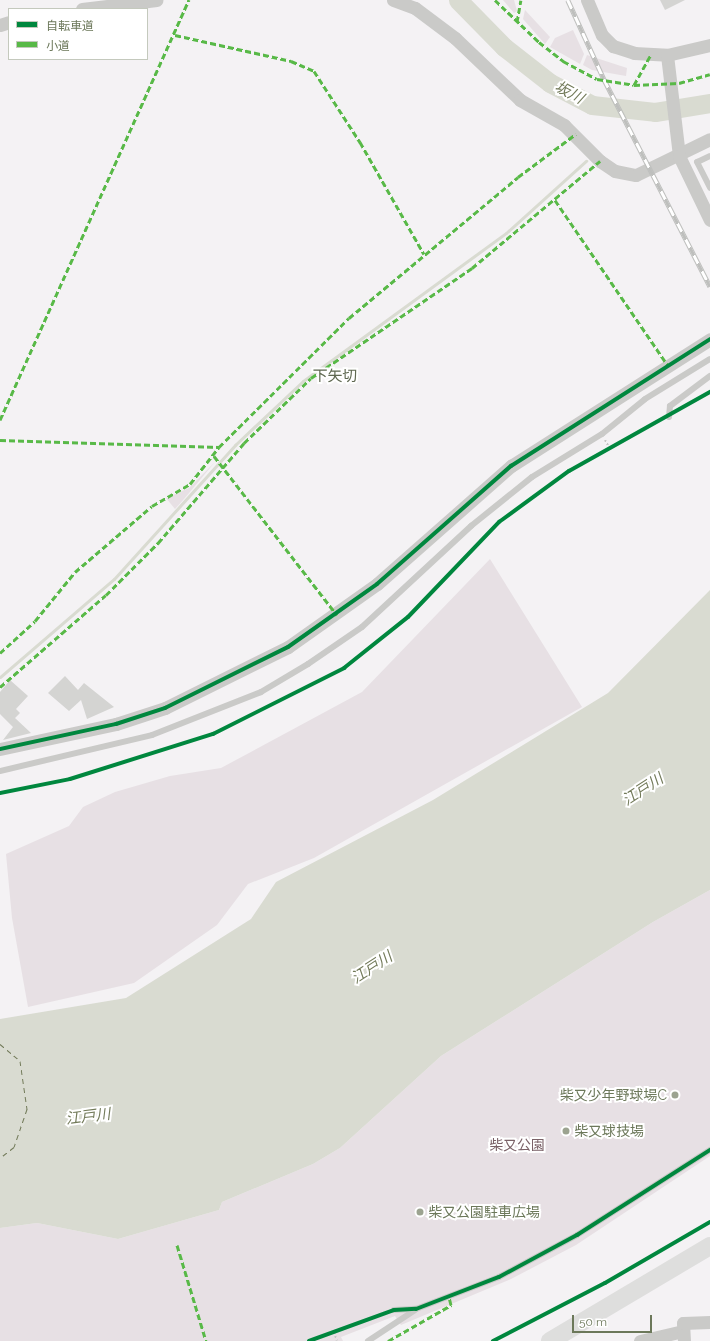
<!DOCTYPE html>
<html>
<head>
<meta charset="utf-8">
<style>
	body { margin:0 }
	#map { position:relative; width:710px; height:1341px; overflow:hidden; background:#f4f2f4; font-family:Raleway,"Noto Sans JP",sans-serif }
	div>[style] { position:absolute }
	[style*='--x'] { left:calc(var(--x)*1px); top:calc(var(--y)*1px); width:calc(var(--w)*1px); rotate:calc(var(--a)*1deg) }
	.green>* { inset:0; background:#e7e0e4 }
	.water>* { inset:0; background:#d9dbd1 }
	.stream>* { height:3px; margin:-1.5px; padding:0 1.5px; transform-origin:1.5px; border-radius:1.5px; background:#d9dbd1 }
	.river>* { height:19px; margin:-9.5px; padding:0 9.5px; transform-origin:9.5px; border-radius:9.5px; background:#d9dbd1 }
	.ferry>* { height:1px; margin-top:-0.5px; transform-origin:0; background:repeating-linear-gradient(90deg,#727a59 0 5px,transparent 0 9px) }
	.building>* { inset:0; background:#d4d4d2 }
	.path>* { height:2px; margin-top:-1px; transform-origin:0; background:repeating-linear-gradient(90deg,#c5c6c4 0 2px,transparent 0 4px) }
	.service>* { height:6px; margin:-3px; padding:0 3px; transform-origin:3px; border-radius:3px; background:#cacac8 }
	.minor>* { height:13px; margin:-6.5px; padding:0 6.5px; transform-origin:6.5px; border-radius:6.5px; background:#cacac8 }
	.secondary>* { height:18px; margin:-9px; padding:0 9px; transform-origin:9px; border-radius:9px; background:#dededd }
	.rail>* { height:4.5px; margin-top:-2.25px; transform-origin:0; background:repeating-linear-gradient(90deg,#fff 0 9px,#bebfbd 0 18px); box-sizing:border-box; border-block:1px solid #bebfbd }
	.quiet>* { height:3px; margin-top:-1.5px; transform-origin:0; background:repeating-linear-gradient(90deg,#58b947 0 6px,transparent 0 9px) }
	.cycleway>* { height:4px; margin:-2px; padding:0 2px; transform-origin:2px; border-radius:2px; background:#00873e }
	.dots>* { width:11px; height:11px; translate:-50% -50%; box-sizing:border-box; border:2px solid #fff; border-radius:50% }
	span { translate:-50% -50%; white-space:nowrap; text-align:center; line-height:1.15; -webkit-text-stroke:4px #fff; paint-order:stroke }
	.poi-label { font-size:14px; color:#6c785a }
	.right { translate:-100% -50%; text-align:right }
	.left { translate:0 -50%; text-align:left }
	.park-label { font-size:14px; color:#7a6167 }
	.water-label { font-size:15px; color:#727a59; font-style:italic }
	.neighbourhood-label { font-size:15px; color:#5f6851 }
	.legend { position:absolute; left:8px; top:8px; width:140px; height:52px; box-sizing:border-box; background:#fff; border:1px solid #c4c9bd; margin:0; padding:5px 7px; list-style:none; font-size:12px; color:#6c785a }
	.legend li { display:flex; align-items:center; gap:8px; height:20px }
	.legend b { width:20px; border:1px solid #c4c9bd }
	.scale { position:absolute; left:572px; top:1315px; width:80px; height:18px; box-sizing:border-box; border:2px solid #6c785a; border-top:0; padding-left:5px; font-size:12px; line-height:14px; white-space:nowrap; color:#6c785a; -webkit-text-stroke:3px #fff; paint-order:stroke }
</style>
</head>
<body>
<div id="map">
	<div class="green">
		<i style="clip-path:polygon(503px 0,514px 0,517px 11px,514px 13px)"></i>
		<i style="clip-path:polygon(525px 10px,550px 37px,545px 44px,523px 19px)"></i>
		<i style="clip-path:polygon(573px 30px,584px 54px,580px 64px,550px 47px,555px 38px)"></i>
		<i style="clip-path:polygon(587px 55px,627px 68px,626px 76px,592px 70px,583px 65px)"></i>
		<i style="clip-path:polygon(215px 462px,184px 499px,175px 509px,166px 498px,189px 488px)"></i>
		<i style="clip-path:polygon(490px 559px,582px 707px,314px 858px,248px 884px,217px 925px,134px 983px,28px 1007px,12px 918px,6px 854px,69px 826px,83px 807px,115px 792px,170px 776px,221px 768px,362px 692px)"></i>
		<i style="clip-path:polygon(710px 890px,710px 1156px,576px 1245px,511px 1279px,401px 1325px,395px 1316px,341px 1337px,343px 1341px,0 1341px,0 1228px,37px 1223px,118px 1239px,219px 1210px,222px 1202px,313px 1164px,340px 1148px,441px 1056px,653px 922px)"></i>
	</div>
	<div class="water">
		<i style="clip-path:polygon(710px 590px,710px 890px,653px 922px,441px 1056px,340px 1148px,313px 1164px,222px 1202px,219px 1210px,118px 1239px,37px 1223px,0 1228px,0 1019px,126px 998px,251px 919px,276px 882px,433px 800px,608px 693px)"></i>
	</div>
	<div class="stream">
		<i style="--x:0;--y:677;--w:150;--a:-40.7"></i>
		<i style="--x:114;--y:579;--w:181;--a:-47.9"></i>
		<i style="--x:235;--y:445;--w:93;--a:-43.3"></i>
		<i style="--x:303;--y:381;--w:251;--a:-36.1"></i>
		<i style="--x:506;--y:233;--w:108;--a:-42"></i>
	</div>
	<div class="river">
		<i style="--x:458;--y:0;--w:66;--a:45.6"></i>
		<i style="--x:504;--y:47;--w:58;--a:38"></i>
		<i style="--x:550;--y:83;--w:47;--a:27.6"></i>
		<i style="--x:592;--y:105;--w:63;--a:6.3"></i>
		<i style="--x:655;--y:112;--w:56;--a:-9.3"></i>
	</div>
	<div class="ferry">
		<i style="--x:0;--y:1044;--w:26;--a:40"></i>
		<i style="--x:20;--y:1061;--w:49;--a:81.7"></i>
		<i style="--x:27;--y:1109;--w:40;--a:108.9"></i>
		<i style="--x:14;--y:1147;--w:18;--a:142"></i>
	</div>
	<div class="building">
		<i style="clip-path:polygon(660px 0,685px 0,665px 10px)"></i>
		<i style="clip-path:polygon(65px 676px,78px 690px,84px 683px,114px 707px,87px 719px,81px 700px,69px 711px,48px 693px)"></i>
		<i style="clip-path:polygon(10px 680px,28px 696px,16px 709px,20px 713px,15px 718px,31px 733px,3px 740px,13px 727px,0 714px,0 692px)"></i>
	</div>
	<div class="path">
		<i style="--x:605;--y:440;--w:10;--a:61"></i>
		<i style="--x:334;--y:1332;--w:9;--a:72"></i>
		<i style="--x:309;--y:1341;--w:83;--a:-20.4"></i>
		<i style="--x:493;--y:1341;--w:126;--a:-27.4"></i>
		<i style="--x:605;--y:1283;--w:121;--a:-30.2"></i>
	</div>
	<div class="service">
		<i style="--x:710;--y:156;--w:14;--a:155"></i>
		<i style="--x:697;--y:162;--w:29;--a:63"></i>
		<i style="--x:669;--y:417;--w:11;--a:-85"></i>
		<i style="--x:670;--y:406;--w:50;--a:-36.9"></i>
		<i style="--x:0;--y:771;--w:156;--a:-13.3"></i>
		<i style="--x:152;--y:735;--w:117;--a:-21.5"></i>
		<i style="--x:261;--y:692;--w:55;--a:-30.8"></i>
		<i style="--x:308;--y:664;--w:65;--a:-34.4"></i>
		<i style="--x:362;--y:627;--w:149;--a:-42.8"></i>
		<i style="--x:471;--y:526;--w:78;--a:-38.8"></i>
		<i style="--x:532;--y:477;--w:82;--a:-31.6"></i>
		<i style="--x:602;--y:434;--w:55;--a:-39.1"></i>
		<i style="--x:645;--y:399;--w:76;--a:-31.6"></i>
		<i style="--x:394;--y:1310;--w:22;--a:-3"></i>
		<i style="--x:416;--y:1309;--w:89;--a:-21.1"></i>
		<i style="--x:499;--y:1277;--w:89;--a:-28.3"></i>
		<i style="--x:577;--y:1235;--w:158;--a:-32.6"></i>
		<i style="--x:368;--y:1341;--w:56;--a:-33.4"></i>
	</div>
	<div class="minor">
		<i style="--x:393;--y:0;--w:23;--a:20"></i>
		<i style="--x:415;--y:8;--w:50;--a:36.9"></i>
		<i style="--x:455;--y:38;--w:90;--a:43.6"></i>
		<i style="--x:520;--y:100;--w:51;--a:29.6"></i>
		<i style="--x:564;--y:125;--w:51;--a:45"></i>
		<i style="--x:600;--y:161;--w:18;--a:34"></i>
		<i style="--x:615;--y:171;--w:21;--a:11"></i>
		<i style="--x:636;--y:175;--w:82;--a:-25.9"></i>
		<i style="--x:587;--y:0;--w:38;--a:67"></i>
		<i style="--x:602;--y:35;--w:16;--a:45"></i>
		<i style="--x:613;--y:46;--w:22;--a:18"></i>
		<i style="--x:634;--y:53;--w:33;--a:3"></i>
		<i style="--x:667;--y:55;--w:102;--a:83.2"></i>
		<i style="--x:679;--y:156;--w:71;--a:64.2"></i>
		<i style="--x:82;--y:9;--w:75;--a:-6.9"></i>
		<i style="--x:0;--y:25;--w:9;--a:-18"></i>
		<i style="--x:667;--y:55;--w:44;--a:-13.1"></i>
		<i style="--x:0;--y:749;--w:119;--a:-12.2"></i>
		<i style="--x:116;--y:724;--w:52;--a:-18.1"></i>
		<i style="--x:165;--y:708;--w:137;--a:-26.4"></i>
		<i style="--x:288;--y:647;--w:109;--a:-35.3"></i>
		<i style="--x:377;--y:584;--w:179;--a:-41.4"></i>
		<i style="--x:511;--y:466;--w:236;--a:-32.5"></i>
		<i style="--x:640;--y:1341;--w:44;--a:-13.1"></i>
		<i style="--x:684;--y:1341;--w:18;--a:-93"></i>
		<i style="--x:683;--y:1323;--w:27;--a:-2"></i>
	</div>
	<div class="secondary">
		<i style="--x:550;--y:1341;--w:186;--a:-30.7"></i>
	</div>
	<div class="rail">
		<i style="--x:568;--y:0;--w:87;--a:65.5"></i>
		<i style="--x:604;--y:79;--w:233;--a:62.9"></i>
	</div>
	<div class="quiet">
		<i style="--x:495;--y:0;--w:61;--a:43.7"></i>
		<i style="--x:539;--y:42;--w:31;--a:38"></i>
		<i style="--x:563;--y:61;--w:38;--a:28"></i>
		<i style="--x:597;--y:79;--w:37;--a:9"></i>
		<i style="--x:634;--y:85;--w:35;--a:-61"></i>
		<i style="--x:517;--y:22;--w:22;--a:-80"></i>
		<i style="--x:175;--y:35;--w:119;--a:12.6"></i>
		<i style="--x:291;--y:61;--w:25;--a:23"></i>
		<i style="--x:314;--y:71;--w:85;--a:57.1"></i>
		<i style="--x:360;--y:142;--w:129;--a:60.3"></i>
		<i style="--x:634;--y:85;--w:45;--a:-2.5"></i>
		<i style="--x:679;--y:83;--w:32;--a:-16"></i>
		<i style="--x:555;--y:200;--w:199;--a:55.7"></i>
		<i style="--x:0;--y:420;--w:461;--a:-65.8"></i>
		<i style="--x:0;--y:440;--w:219;--a:1.8"></i>
		<i style="--x:214;--y:456;--w:201;--a:52.3"></i>
		<i style="--x:0;--y:653;--w:47;--a:-42.4"></i>
		<i style="--x:35;--y:621;--w:63;--a:-50.8"></i>
		<i style="--x:75;--y:572;--w:101;--a:-40.6"></i>
		<i style="--x:152;--y:506;--w:44;--a:-30.1"></i>
		<i style="--x:190;--y:484;--w:47;--a:-51.9"></i>
		<i style="--x:219;--y:447;--w:183;--a:-44.8"></i>
		<i style="--x:349;--y:318;--w:220;--a:-39.8"></i>
		<i style="--x:518;--y:177;--w:72;--a:-36.6"></i>
		<i style="--x:0;--y:687;--w:140;--a:-41"></i>
		<i style="--x:106;--y:595;--w:74;--a:-45"></i>
		<i style="--x:158;--y:543;--w:132;--a:-49.3"></i>
		<i style="--x:244;--y:443;--w:93;--a:-44.1"></i>
		<i style="--x:311;--y:378;--w:195;--a:-34.3"></i>
		<i style="--x:472;--y:268;--w:167;--a:-39.9"></i>
		<i style="--x:177;--y:1245;--w:100;--a:73.2"></i>
		<i style="--x:388;--y:1341;--w:73;--a:-29.7"></i>
		<i style="--x:451;--y:1305;--w:8;--a:-104"></i>
	</div>
	<div class="cycleway">
		<i style="--x:0;--y:749;--w:119;--a:-12.2"></i>
		<i style="--x:116;--y:724;--w:52;--a:-18.1"></i>
		<i style="--x:165;--y:708;--w:137;--a:-26.4"></i>
		<i style="--x:288;--y:647;--w:109;--a:-35.3"></i>
		<i style="--x:377;--y:584;--w:179;--a:-41.4"></i>
		<i style="--x:511;--y:466;--w:236;--a:-32.5"></i>
		<i style="--x:0;--y:793;--w:71;--a:-11.3"></i>
		<i style="--x:70;--y:779;--w:150;--a:-17.5"></i>
		<i style="--x:213;--y:734;--w:147;--a:-26.7"></i>
		<i style="--x:344;--y:668;--w:82;--a:-38.6"></i>
		<i style="--x:408;--y:617;--w:132;--a:-46.2"></i>
		<i style="--x:499;--y:522;--w:87;--a:-36.1"></i>
		<i style="--x:569;--y:471;--w:162;--a:-29.3"></i>
		<i style="--x:309;--y:1341;--w:90;--a:-20"></i>
		<i style="--x:394;--y:1310;--w:22;--a:-3"></i>
		<i style="--x:416;--y:1309;--w:89;--a:-21.1"></i>
		<i style="--x:499;--y:1277;--w:89;--a:-28.3"></i>
		<i style="--x:577;--y:1235;--w:158;--a:-32.6"></i>
		<i style="--x:493;--y:1341;--w:126;--a:-27.4"></i>
		<i style="--x:605;--y:1283;--w:121;--a:-30.2"></i>
	</div>
	<div class="dots">
		<i style="left:675px;top:1095px;background:#9ca390"></i>
		<i style="left:566px;top:1131px;background:#9ca390"></i>
		<i style="left:420px;top:1212px;background:#9ca390"></i>
	</div>
	<div class="poi-label">
		<span class="right" style="left:667px;top:1095px">柴又少年野球場C</span>
		<span class="left" style="left:574px;top:1131px">柴又球技場</span>
		<span class="left" style="left:428px;top:1212px">柴又公園駐車広場</span>
	</div>
	<div class="park-label">
		<span style="left:517px;top:1145px">柴又公園</span>
	</div>
	<div class="water-label">
		<span style="left:569px;top:93px;rotate:28deg">坂川</span>
		<span style="left:643px;top:790px;rotate:-33deg">江戸川</span>
		<span style="left:372px;top:968px;rotate:-33deg">江戸川</span>
		<span style="left:88px;top:1117px;rotate:-7deg">江戸川</span>
	</div>
	<div class="neighbourhood-label">
		<span style="left:335px;top:377px">下矢切</span>
	</div>
	<ul class="legend">
	<li><b style="height:5px;background:#00873e"></b>自転車道</li>
	<li><b style="height:5px;background:#58b947"></b>小道</li>
	</ul>
	<div class="scale">50 m</div>
</div>
</body>
</html>
